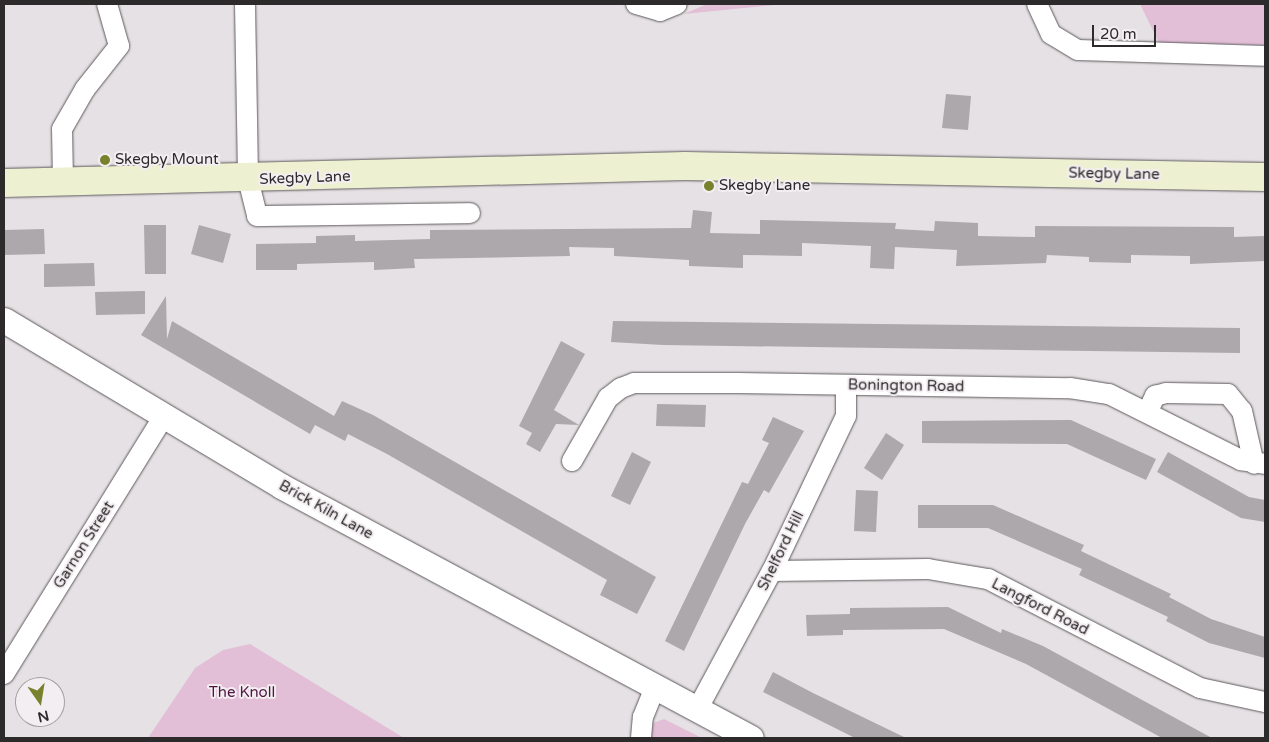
<!DOCTYPE html>
<html>
<head>
<meta charset="utf-8">
<style>
	body { margin:0 }
	#map { position:relative; width:1269px; height:742px; overflow:hidden; background:#e6e1e4; font-family:"Varela Round",sans-serif }
	div>[style] { position:absolute }
	[style*='--x'] { left:calc(var(--x)*1px); top:calc(var(--y)*1px); width:calc(var(--w)*1px); rotate:calc(var(--a)*1deg) }
	.green>* { inset:0; background:#e2bfd7 }
	.building>* { inset:0; background:#ada8ab }
	.roads { filter:drop-shadow(0 0 1px #5d595c) drop-shadow(0 0 1px #5d595c) }
	.minor>* { height:20px; margin:-10px; padding:0 10px; transform-origin:10px; border-radius:10px; background:#fff }
	.tertiary>* { height:25px; margin:-12.5px; padding:0 12.5px; transform-origin:12.5px; border-radius:12.5px; background:#fff }
	.secondary>* { height:28px; margin:-14px; padding:0 14px; transform-origin:14px; border-radius:14px; background:#edf1d1 }
	.dots>* { width:14px; height:14px; translate:-50% -50%; box-sizing:border-box; border:2px solid #f3eef1; border-radius:50% }
	span { translate:-50% -50%; white-space:nowrap; text-align:center; line-height:1.15; -webkit-text-stroke:4px #f3eef1; paint-order:stroke }
	.poi-label { font-size:15px; color:#2c2a2b }
	.left { translate:0 -50%; text-align:left }
	.street-label { font-size:15px; color:#2c2a2b }
	.park-label { font-size:15px; color:#501843 }
	.frame { position:absolute; inset:0; border:5px solid #2c2a2b; pointer-events:none }
	.north { position:absolute; left:15px; top:677px; width:50px; height:50px; box-sizing:border-box; background:#f3eef1; border:1px solid #a3a0a2; border-radius:50%; rotate:167deg; font-size:14px; font-weight:700; line-height:20px; text-align:center; color:#2c2a2b }
	.north::after { content:''; display:block; margin:auto; width:18px; height:22px; background:#79812c; clip-path:polygon(50% 0,100% 100%,50% 72%,0 100%) }
	.scale { position:absolute; left:1092px; top:25px; width:64px; height:22px; box-sizing:border-box; border:2px solid #2c2a2b; border-top:0; padding-left:6px; font-size:15px; line-height:18px; white-space:nowrap; color:#2c2a2b; -webkit-text-stroke:4px #f3eef1; paint-order:stroke }
</style>
</head>
<body>
<div id="map">
	<div class="green">
		<i style="clip-path:polygon(707px 4px,784px 4px,684px 14px)"></i>
		<i style="clip-path:polygon(1140px 4px,1265px 4px,1265px 45px,1159px 43px)"></i>
		<i style="clip-path:polygon(250px 644px,404px 738px,148px 738px,195px 668px,223px 650px)"></i>
		<i style="clip-path:polygon(664px 719px,702px 738px,650px 738px,648px 725px)"></i>
	</div>
	<div class="building">
		<i style="clip-path:polygon(946px 94px,971px 96px,968px 130px,942px 128px)"></i>
		<i style="clip-path:polygon(693px 210px,712px 212px,710px 233px,760px 234px,760px 220px,896px 223px,895px 229px,934px 231px,935px 221px,978px 223px,978px 236px,1035px 237px,1035px 226px,1234px 227px,1234px 237px,1265px 236px,1265px 261px,1190px 264px,1190px 256px,1131px 255px,1131px 263px,1089px 262px,1089px 257px,1047px 255px,1046px 263px,956px 266px,957px 250px,895px 247px,894px 269px,870px 268px,871px 246px,802px 243px,802px 256px,743px 255px,743px 268px,689px 266px,689px 260px,614px 256px,614px 248px,569px 247px,570px 256px,414px 259px,415px 268px,374px 270px,374px 262px,297px 264px,297px 270px,256px 270px,256px 244px,316px 243px,316px 236px,355px 235px,355px 241px,430px 239px,430px 230px,691px 228px)"></i>
		<i style="clip-path:polygon(144px 225px,166px 225px,166px 274px,145px 274px)"></i>
		<i style="clip-path:polygon(199px 225px,231px 234px,223px 263px,191px 254px)"></i>
		<i style="clip-path:polygon(44px 229px,45px 254px,4px 255px,4px 230px)"></i>
		<i style="clip-path:polygon(94px 263px,95px 286px,44px 287px,44px 264px)"></i>
		<i style="clip-path:polygon(145px 291px,145px 314px,96px 315px,95px 292px)"></i>
		<i style="clip-path:polygon(166px 296px,167px 339px,172px 321px,334px 416px,342px 401px,373px 415px,656px 577px,637px 614px,600px 595px,607px 580px,387px 454px,348px 434px,345px 441px,315px 425px,310px 434px,141px 335px)"></i>
		<i style="clip-path:polygon(613px 321px,1240px 328px,1240px 353px,663px 345px,611px 342px)"></i>
		<i style="clip-path:polygon(561px 341px,585px 354px,554px 410px,579px 425px,556px 424px,540px 452px,526px 444px,532px 433px,519px 426px)"></i>
		<i style="clip-path:polygon(657px 404px,706px 405px,705px 427px,656px 426px)"></i>
		<i style="clip-path:polygon(773px 417px,804px 431px,769px 493px,764px 490px,745px 524px,684px 651px,665px 641px,742px 482px,748px 484px,769px 443px,762px 440px)"></i>
		<i style="clip-path:polygon(1071px 420px,1156px 459px,1146px 480px,1067px 444px,922px 443px,922px 421px)"></i>
		<i style="clip-path:polygon(886px 433px,904px 445px,882px 480px,864px 468px)"></i>
		<i style="clip-path:polygon(632px 452px,651px 462px,630px 505px,611px 496px)"></i>
		<i style="clip-path:polygon(1168px 452px,1249px 497px,1265px 500px,1265px 522px,1241px 518px,1157px 472px)"></i>
		<i style="clip-path:polygon(856px 490px,878px 491px,876px 532px,854px 531px)"></i>
		<i style="clip-path:polygon(918px 505px,993px 505px,1084px 545px,1081px 551px,1171px 594px,1169px 597px,1211px 619px,1265px 637px,1265px 658px,1209px 643px,1166px 621px,1168px 617px,1079px 575px,1082px 569px,988px 528px,918px 528px)"></i>
		<i style="clip-path:polygon(948px 607px,1001px 633px,1002px 629px,1043px 646px,1212px 738px,1162px 738px,1026px 664px,944px 629px,843px 630px,843px 635px,807px 636px,806px 615px,850px 614px,850px 608px)"></i>
		<i style="clip-path:polygon(773px 672px,813px 693px,906px 738px,855px 738px,763px 692px)"></i>
	</div>
	<div class="roads">
		<div class="minor">
			<i style="--x:245;--y:4;--w:175;--a:89"></i>
			<i style="--x:248;--y:179;--w:38;--a:76"></i>
			<i style="--x:257;--y:216;--w:213;--a:-0.8"></i>
			<i style="--x:636;--y:4;--w:25;--a:16"></i>
			<i style="--x:660;--y:11;--w:18;--a:-22"></i>
			<i style="--x:1037;--y:4;--w:33;--a:65"></i>
			<i style="--x:1051;--y:34;--w:31;--a:31"></i>
			<i style="--x:1078;--y:50;--w:187;--a:1.8"></i>
			<i style="--x:63;--y:180;--w:51;--a:-91.1"></i>
			<i style="--x:62;--y:129;--w:46;--a:-60.1"></i>
			<i style="--x:85;--y:89;--w:55;--a:-51.7"></i>
			<i style="--x:119;--y:46;--w:44;--a:-105.9"></i>
			<i style="--x:1148;--y:411;--w:17;--a:-65"></i>
			<i style="--x:1155;--y:396;--w:11;--a:-15"></i>
			<i style="--x:1166;--y:393;--w:62;--a:0.9"></i>
			<i style="--x:1228;--y:394;--w:22;--a:51"></i>
			<i style="--x:1242;--y:411;--w:54;--a:77.2"></i>
			<i style="--x:572;--y:461;--w:73;--a:-60.3"></i>
			<i style="--x:608;--y:398;--w:16;--a:-38"></i>
			<i style="--x:621;--y:388;--w:14;--a:-21"></i>
			<i style="--x:634;--y:383;--w:104;--a:0"></i>
			<i style="--x:738;--y:383;--w:332;--a:0.9"></i>
			<i style="--x:1070;--y:388;--w:39;--a:9"></i>
			<i style="--x:1109;--y:394;--w:148;--a:26.6"></i>
			<i style="--x:1241;--y:460;--w:24;--a:9"></i>
			<i style="--x:772;--y:571;--w:156;--a:-0.7"></i>
			<i style="--x:928;--y:569;--w:61;--a:9.5"></i>
			<i style="--x:988;--y:579;--w:238;--a:27.2"></i>
			<i style="--x:1200;--y:688;--w:66;--a:12.2"></i>
			<i style="--x:4;--y:674;--w:304;--a:-58.2"></i>
			<i style="--x:697;--y:710;--w:158;--a:-61.7"></i>
			<i style="--x:772;--y:571;--w:172;--a:-64.5"></i>
			<i style="--x:846;--y:416;--w:31;--a:-90"></i>
			<i style="--x:641;--y:738;--w:21;--a:-85"></i>
			<i style="--x:643;--y:717;--w:31;--a:-68"></i>
		</div>
		<div class="tertiary">
			<i style="--x:4;--y:320;--w:323;--a:30.9"></i>
			<i style="--x:281;--y:486;--w:533;--a:28.2"></i>
		</div>
		<div class="secondary">
			<i style="--x:4;--y:183;--w:681;--a:-1.43"></i>
			<i style="--x:685;--y:166;--w:580;--a:1.09"></i>
		</div>
	</div>
	<div class="dots">
		<i style="left:105px;top:160px;background:#79812c"></i>
		<i style="left:709px;top:186px;background:#79812c"></i>
	</div>
	<div class="poi-label">
		<span class="left" style="left:115px;top:160px">Skegby Mount</span>
		<span class="left" style="left:719px;top:186px">Skegby Lane</span>
	</div>
	<div class="street-label">
		<span style="left:1114px;top:174px;rotate:1deg">Skegby Lane</span>
		<span style="left:305px;top:178px;rotate:-2deg">Skegby Lane</span>
		<span style="left:906px;top:386px;rotate:1deg">Bonington Road</span>
		<span style="left:326px;top:510px;rotate:29deg">Brick Kiln Lane</span>
		<span style="left:84px;top:545px;rotate:-58deg">Garnon Street</span>
		<span style="left:781px;top:551px;rotate:-64deg">Shelford Hill</span>
		<span style="left:1040px;top:607px;rotate:27deg">Langford Road</span>
	</div>
	<div class="park-label">
		<span style="left:242px;top:693px">The Knoll</span>
	</div>
	<div class="frame"></div>
	<div class="north">N</div>
	<div class="scale">20 m</div>
</div>
</body>
</html>
